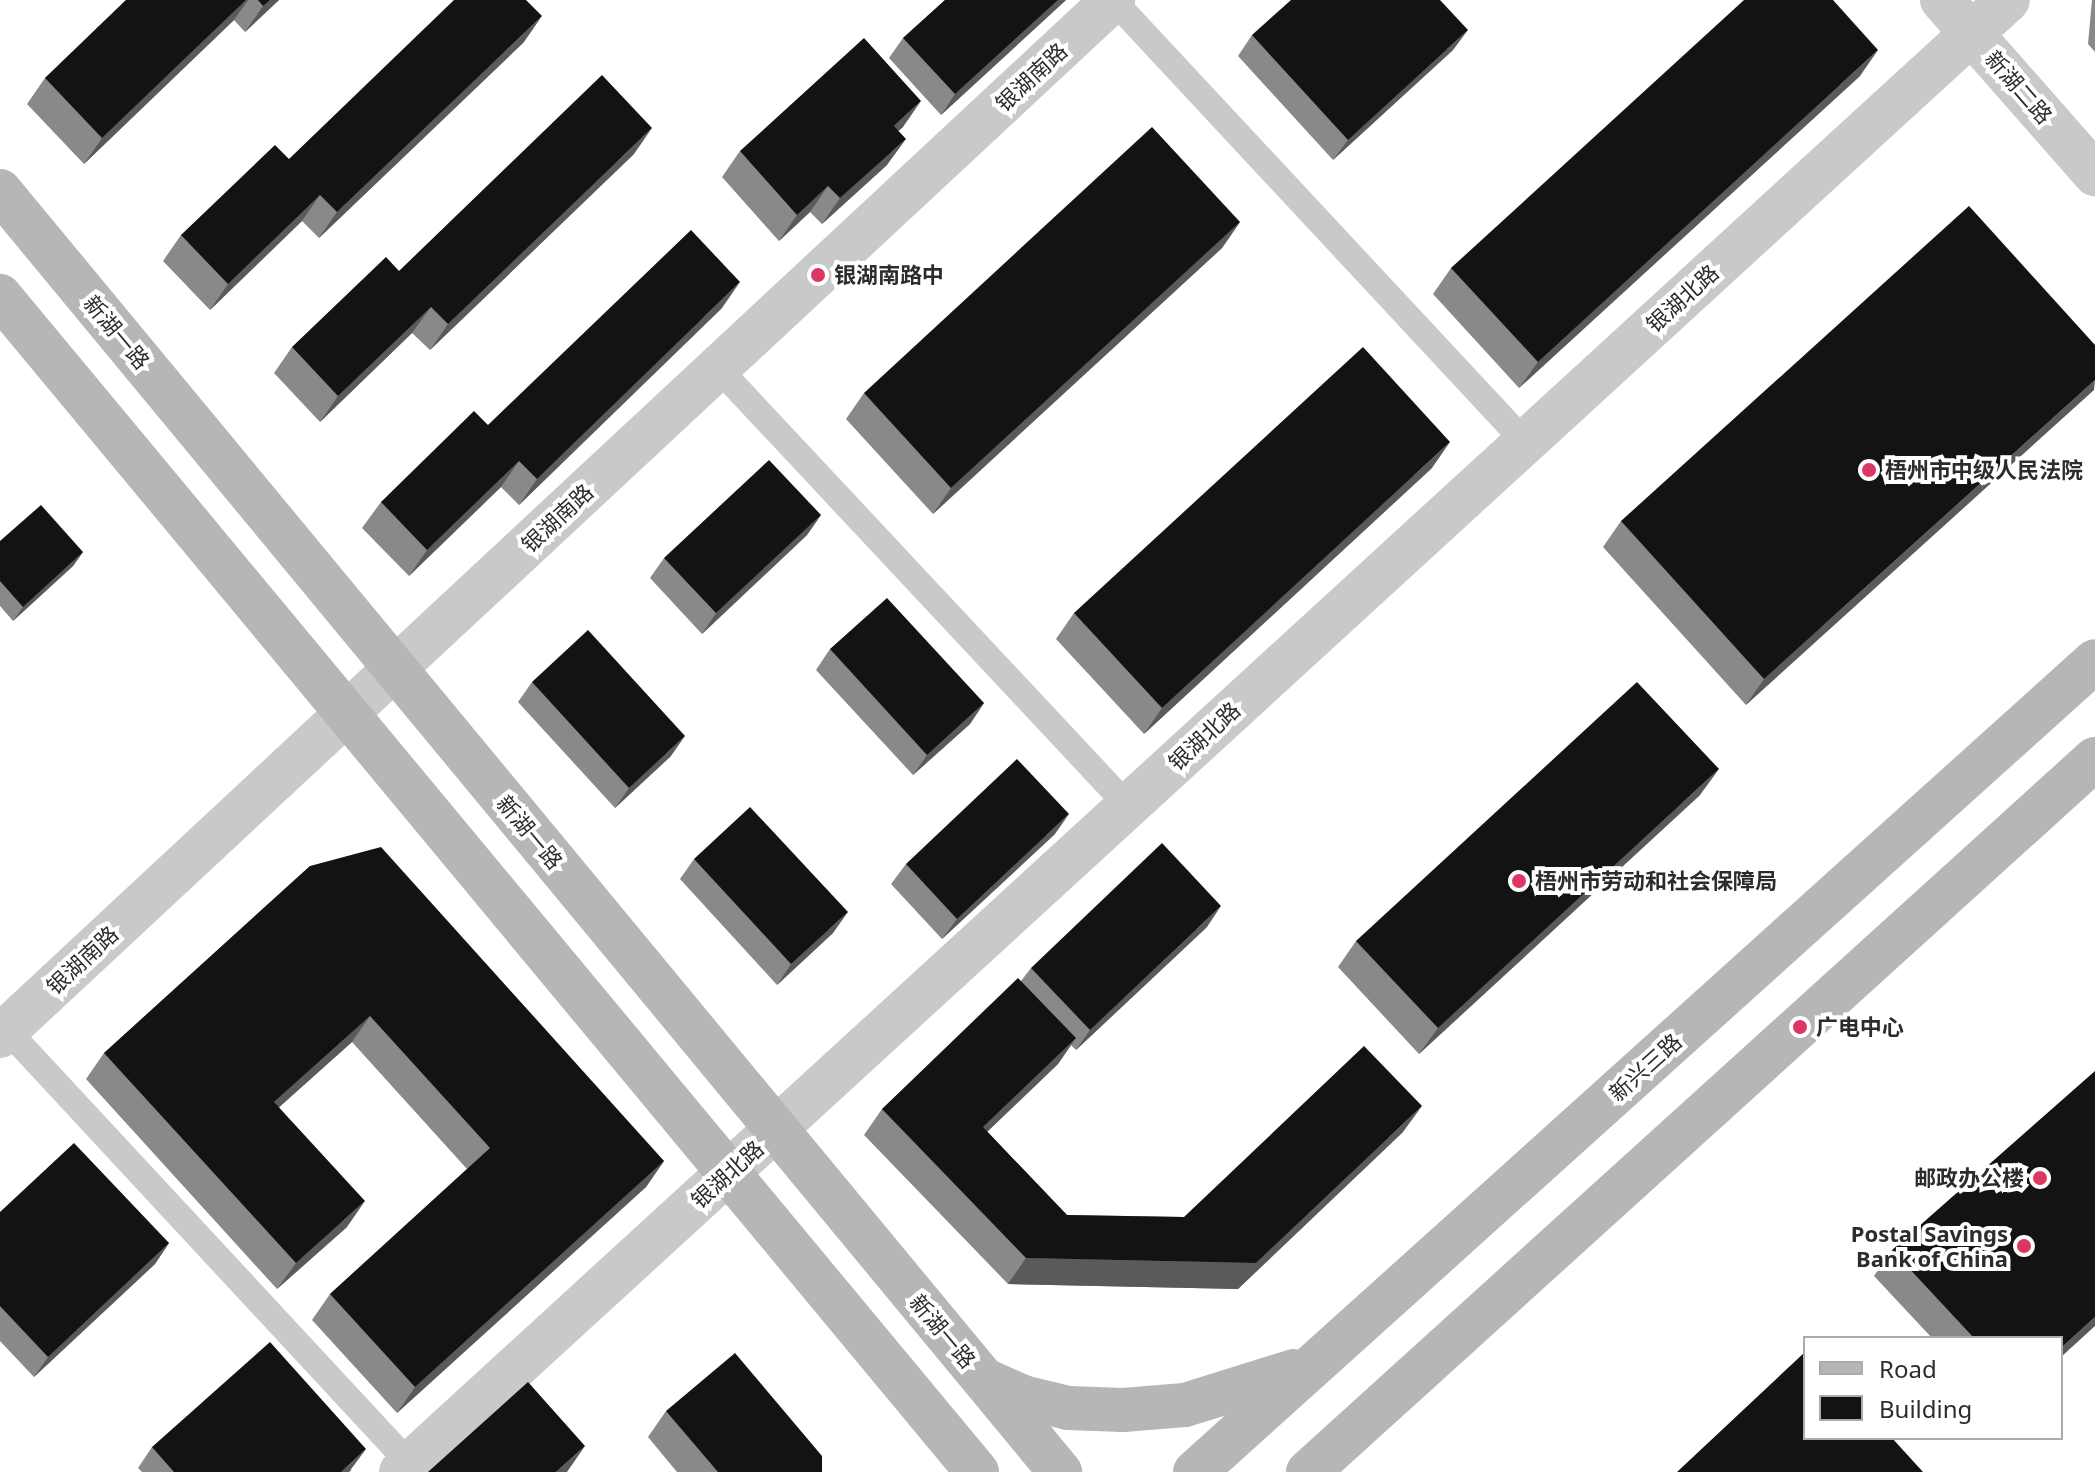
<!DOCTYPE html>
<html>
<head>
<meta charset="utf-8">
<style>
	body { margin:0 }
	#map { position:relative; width:2095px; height:1472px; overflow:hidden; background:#fff; font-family:"Noto Sans","Noto Sans SC",sans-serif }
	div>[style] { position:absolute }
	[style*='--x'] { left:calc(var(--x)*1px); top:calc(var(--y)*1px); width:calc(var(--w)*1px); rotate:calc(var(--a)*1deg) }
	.lane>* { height:26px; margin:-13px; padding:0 13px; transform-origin:13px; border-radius:13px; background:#c9c9c9 }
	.street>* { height:44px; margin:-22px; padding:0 22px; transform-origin:22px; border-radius:22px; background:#c9c9c9 }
	.secondary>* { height:44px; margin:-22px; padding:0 22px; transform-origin:22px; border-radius:22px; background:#b6b6b6 }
	.wall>* { inset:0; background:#898989 }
	.shaded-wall>* { inset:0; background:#5a5a5a }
	.building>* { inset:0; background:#131313 }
	.dots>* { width:22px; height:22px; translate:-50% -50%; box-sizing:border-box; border:4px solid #fff; border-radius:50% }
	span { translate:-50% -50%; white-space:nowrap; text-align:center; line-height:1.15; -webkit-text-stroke:8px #fff; paint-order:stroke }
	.street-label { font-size:22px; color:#2c2c2c }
	.poi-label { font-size:22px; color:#2c2c2c; font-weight:700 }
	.left { translate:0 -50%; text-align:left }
	.right { translate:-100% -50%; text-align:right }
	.legend { position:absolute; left:1803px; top:1336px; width:260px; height:104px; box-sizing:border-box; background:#fff; border:2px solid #ababab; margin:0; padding:10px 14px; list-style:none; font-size:24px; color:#2c2c2c }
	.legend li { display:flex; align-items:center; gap:16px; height:40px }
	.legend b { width:40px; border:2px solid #ababab }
</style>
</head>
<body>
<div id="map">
	<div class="lane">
		<i style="--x:1113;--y:0;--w:604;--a:47.01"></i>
		<i style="--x:718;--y:368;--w:600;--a:46.89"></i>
		<i style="--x:7;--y:1030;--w:592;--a:47.12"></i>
	</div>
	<div class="street">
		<i style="--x:1942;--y:0;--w:232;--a:48.7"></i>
		<i style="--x:0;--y:1036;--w:1521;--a:-42.95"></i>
		<i style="--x:401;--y:1472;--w:2179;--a:-42.49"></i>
	</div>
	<div class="secondary">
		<i style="--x:0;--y:191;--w:1663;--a:50.39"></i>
		<i style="--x:0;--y:296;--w:1529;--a:50.28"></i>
		<i style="--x:985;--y:1380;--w:42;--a:24.1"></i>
		<i style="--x:1023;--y:1397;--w:46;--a:13.7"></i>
		<i style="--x:1068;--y:1408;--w:55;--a:2.1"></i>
		<i style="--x:1123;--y:1410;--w:62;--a:-4.6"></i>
		<i style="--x:1185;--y:1405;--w:114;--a:-17.3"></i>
		<i style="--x:1195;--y:1472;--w:1211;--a:-42.02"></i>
		<i style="--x:1308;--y:1472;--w:1062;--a:-42.18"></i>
	</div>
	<div class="wall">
		<i style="clip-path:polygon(126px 0,279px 0,245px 32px,234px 20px,84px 164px,27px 104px,45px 78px)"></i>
		<i style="clip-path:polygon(945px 0,1066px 0,941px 115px,889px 58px,903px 38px)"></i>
		<i style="clip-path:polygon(2092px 0,2095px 0,2095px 52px,2088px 44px)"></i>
		<i style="clip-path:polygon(1252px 35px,1453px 50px,1333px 160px,1238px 56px)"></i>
		<i style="clip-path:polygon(524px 42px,319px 238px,302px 221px,210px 310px,163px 261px,181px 235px,289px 159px)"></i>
		<i style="clip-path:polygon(1860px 76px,1519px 388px,1433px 294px,1451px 268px)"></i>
		<i style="clip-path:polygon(903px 127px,898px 131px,887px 165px,822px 224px,810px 212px,779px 241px,722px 177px,740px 151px)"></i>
		<i style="clip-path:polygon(634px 154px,430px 350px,412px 333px,320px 422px,274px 373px,292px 347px,399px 271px)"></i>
		<i style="clip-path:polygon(1240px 222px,1222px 248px,933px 514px,846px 419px,864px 393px)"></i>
		<i style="clip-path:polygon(722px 308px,519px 505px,501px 487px,409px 576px,362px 528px,381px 502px,488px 425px)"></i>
		<i style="clip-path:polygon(2095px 345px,1746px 705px,1603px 547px,1621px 521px)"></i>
		<i style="clip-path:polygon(1432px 468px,1144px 734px,1056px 639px,1074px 613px)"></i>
		<i style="clip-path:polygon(821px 515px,807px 535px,702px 634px,650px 578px,664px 558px)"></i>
		<i style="clip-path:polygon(0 541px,83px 552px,73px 566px,13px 621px,0 606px)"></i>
		<i style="clip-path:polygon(830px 649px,984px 703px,970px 724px,913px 775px,816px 670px)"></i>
		<i style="clip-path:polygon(532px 682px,671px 756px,615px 808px,518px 702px)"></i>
		<i style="clip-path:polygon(1700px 795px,1419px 1054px,1338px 967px,1356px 941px)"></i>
		<i style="clip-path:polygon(1055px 834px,942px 939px,891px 884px,906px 864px)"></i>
		<i style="clip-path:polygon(694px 859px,833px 933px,777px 985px,680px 879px)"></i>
		<i style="clip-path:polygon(310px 866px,664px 1161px,646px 1187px,397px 1413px,312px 1320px,330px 1294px,467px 1169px,352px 1042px,279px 1107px,347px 1227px,277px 1289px,86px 1079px,104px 1053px)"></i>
		<i style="clip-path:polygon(1207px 927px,1076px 1050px,1071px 1045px,1058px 1064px,987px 1132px,1067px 1215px,1184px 1217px,1403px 1132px,1238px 1289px,1008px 1284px,864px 1135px,882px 1109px,1021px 981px,1031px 968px)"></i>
		<i style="clip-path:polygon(0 1212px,169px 1243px,155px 1264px,34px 1377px,0 1341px)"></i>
		<i style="clip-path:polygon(1892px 1250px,2061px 1338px,1932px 1338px,1874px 1276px)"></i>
		<i style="clip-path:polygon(666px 1411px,822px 1472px,677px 1472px,648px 1437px)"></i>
		<i style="clip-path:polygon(152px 1447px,352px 1470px,349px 1472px,142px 1472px,138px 1468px)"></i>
	</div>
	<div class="shaded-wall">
		<i style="clip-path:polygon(246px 0,248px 0,234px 20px,84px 164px,102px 138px)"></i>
		<i style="clip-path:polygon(270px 0,279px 0,245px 32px,263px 6px)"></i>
		<i style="clip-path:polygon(1058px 0,1066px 0,941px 115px,955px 94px)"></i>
		<i style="clip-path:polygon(542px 16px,524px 42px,319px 238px,337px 212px)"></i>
		<i style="clip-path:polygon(1468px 30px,1453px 50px,1333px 160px,1348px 140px)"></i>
		<i style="clip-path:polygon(1878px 50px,1860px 76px,1519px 388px,1538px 362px)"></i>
		<i style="clip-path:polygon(921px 101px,903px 127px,875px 152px,894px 126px)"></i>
		<i style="clip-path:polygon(652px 128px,634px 154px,430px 350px,448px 324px)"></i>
		<i style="clip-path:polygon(906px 139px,887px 165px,822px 224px,840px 198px)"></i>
		<i style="clip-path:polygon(828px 186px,810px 212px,779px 241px,797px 215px)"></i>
		<i style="clip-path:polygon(320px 195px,302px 221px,210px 310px,228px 284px)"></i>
		<i style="clip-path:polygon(1240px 222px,1222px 248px,933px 514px,951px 488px)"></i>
		<i style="clip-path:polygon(740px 282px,722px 308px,519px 505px,537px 479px)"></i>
		<i style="clip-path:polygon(431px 307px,412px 333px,320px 422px,338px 396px)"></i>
		<i style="clip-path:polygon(2095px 380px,2094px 390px,1746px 705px,1764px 679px)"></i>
		<i style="clip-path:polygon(1450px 442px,1432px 468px,1144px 734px,1162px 708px)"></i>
		<i style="clip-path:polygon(519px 461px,501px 487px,409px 576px,427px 550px)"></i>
		<i style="clip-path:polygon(821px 515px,807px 535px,702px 634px,716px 613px)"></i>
		<i style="clip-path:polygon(83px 552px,73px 566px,13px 621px,23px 607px)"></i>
		<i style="clip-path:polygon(984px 703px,970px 724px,913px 775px,927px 755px)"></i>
		<i style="clip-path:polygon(685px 736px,671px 756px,615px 808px,629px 788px)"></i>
		<i style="clip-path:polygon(1719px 769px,1700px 795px,1419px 1054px,1438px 1028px)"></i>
		<i style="clip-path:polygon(1069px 814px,1055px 834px,942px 939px,957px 919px)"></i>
		<i style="clip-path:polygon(1221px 906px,1207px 927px,1076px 1050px,1090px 1030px)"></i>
		<i style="clip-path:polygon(848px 912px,833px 933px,777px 985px,791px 964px)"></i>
		<i style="clip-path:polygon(370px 1016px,352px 1042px,256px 1128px,274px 1102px)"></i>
		<i style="clip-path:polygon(1076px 1038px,1058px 1064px,965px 1153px,983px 1127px)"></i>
		<i style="clip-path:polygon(1422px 1106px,1403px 1132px,1238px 1289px,1008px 1284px,1026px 1258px,1256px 1263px)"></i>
		<i style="clip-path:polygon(664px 1161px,646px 1187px,397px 1413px,415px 1387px)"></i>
		<i style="clip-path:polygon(365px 1201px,347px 1227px,277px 1289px,296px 1263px)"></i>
		<i style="clip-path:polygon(169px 1243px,155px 1264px,34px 1377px,48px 1357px)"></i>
		<i style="clip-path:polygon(2095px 1317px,2095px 1326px,2061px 1357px,2061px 1348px)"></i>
		<i style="clip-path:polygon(585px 1446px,567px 1472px,556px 1472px)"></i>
		<i style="clip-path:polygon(366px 1449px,349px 1472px,341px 1472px)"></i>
	</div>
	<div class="building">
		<i style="clip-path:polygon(126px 0,246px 0,102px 138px,45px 78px)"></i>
		<i style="clip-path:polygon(258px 0,270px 0,263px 6px)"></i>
		<i style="clip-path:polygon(454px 0,526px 0,542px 16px,337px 212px,320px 195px,228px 284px,181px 235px,275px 145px,289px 159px)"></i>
		<i style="clip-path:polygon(945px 0,1058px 0,955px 94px,903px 38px)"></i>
		<i style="clip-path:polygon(1291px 0,1440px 0,1468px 30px,1348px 140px,1252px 35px)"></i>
		<i style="clip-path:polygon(1744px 0,1833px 0,1878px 50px,1538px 362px,1451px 268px)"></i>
		<i style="clip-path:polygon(864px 38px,921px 101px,894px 126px,906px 139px,840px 198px,828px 186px,797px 215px,740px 151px)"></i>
		<i style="clip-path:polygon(602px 75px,652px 128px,448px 324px,431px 307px,338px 396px,292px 347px,386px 257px,399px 271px)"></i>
		<i style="clip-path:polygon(1152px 127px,1240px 222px,951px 488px,864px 393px)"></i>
		<i style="clip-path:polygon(1969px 206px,2095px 345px,2095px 380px,1764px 679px,1621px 521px)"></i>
		<i style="clip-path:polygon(691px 230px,740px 282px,537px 479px,519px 461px,427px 550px,381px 502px,474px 411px,488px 425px)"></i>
		<i style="clip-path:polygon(1363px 347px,1450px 442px,1162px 708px,1074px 613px)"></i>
		<i style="clip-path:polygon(769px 460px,821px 515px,716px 613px,664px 558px)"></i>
		<i style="clip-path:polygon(41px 505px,83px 552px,23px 607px,0 581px,0 541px)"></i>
		<i style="clip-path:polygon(887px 598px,984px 703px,927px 755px,830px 649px)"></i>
		<i style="clip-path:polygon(588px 630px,685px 736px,629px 788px,532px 682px)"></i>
		<i style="clip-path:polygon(1637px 682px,1719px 769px,1438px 1028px,1356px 941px)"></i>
		<i style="clip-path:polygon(1017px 759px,1069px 814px,957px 919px,906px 864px)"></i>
		<i style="clip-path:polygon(750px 807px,848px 912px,791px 964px,694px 859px)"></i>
		<i style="clip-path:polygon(1162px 843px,1221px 906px,1090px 1030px,1031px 968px)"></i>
		<i style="clip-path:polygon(381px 847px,664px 1161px,415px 1387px,330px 1294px,490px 1148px,370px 1016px,274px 1102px,365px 1201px,296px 1263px,104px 1053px,310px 866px)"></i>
		<i style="clip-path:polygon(1018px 978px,1076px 1038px,983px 1127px,1067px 1215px,1184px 1217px,1364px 1046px,1422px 1106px,1256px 1263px,1026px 1258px,882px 1109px)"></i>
		<i style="clip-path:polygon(2095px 1071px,2095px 1317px,2061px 1348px,2061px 1338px,1974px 1338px,1892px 1250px)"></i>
		<i style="clip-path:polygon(74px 1143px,169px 1243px,48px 1357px,0 1306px,0 1212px)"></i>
		<i style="clip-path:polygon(270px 1342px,366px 1449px,341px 1472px,174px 1472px,152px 1447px)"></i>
		<i style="clip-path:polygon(1805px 1352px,1805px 1438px,1892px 1438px,1923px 1472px,1677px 1472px)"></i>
		<i style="clip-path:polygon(735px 1353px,822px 1456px,822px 1472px,718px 1472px,666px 1411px)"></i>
		<i style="clip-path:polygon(528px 1382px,585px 1446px,556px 1472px,428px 1472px)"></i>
	</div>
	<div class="dots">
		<i style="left:818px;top:275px;background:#db3762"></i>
		<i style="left:1869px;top:470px;background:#db3762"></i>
		<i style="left:1519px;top:881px;background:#db3762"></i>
		<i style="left:1800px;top:1027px;background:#db3762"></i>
		<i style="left:2040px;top:1178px;background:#db3762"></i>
		<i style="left:2024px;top:1246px;background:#db3762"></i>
	</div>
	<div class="street-label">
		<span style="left:1031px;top:77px;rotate:-43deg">银湖南路</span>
		<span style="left:2019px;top:87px;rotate:49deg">新湖二路</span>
		<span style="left:1682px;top:298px;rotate:-42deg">银湖北路</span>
		<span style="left:117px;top:332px;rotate:50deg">新湖一路</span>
		<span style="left:557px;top:518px;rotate:-43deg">银湖南路</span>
		<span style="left:1204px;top:736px;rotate:-43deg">银湖北路</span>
		<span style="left:530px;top:832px;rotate:50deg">新湖一路</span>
		<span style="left:82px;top:960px;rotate:-43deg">银湖南路</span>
		<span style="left:1645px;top:1067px;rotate:-42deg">新兴三路</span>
		<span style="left:727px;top:1174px;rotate:-42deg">银湖北路</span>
		<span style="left:943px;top:1331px;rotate:50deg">新湖一路</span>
	</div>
	<div class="poi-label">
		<span class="left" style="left:834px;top:275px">银湖南路中</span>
		<span class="left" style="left:1885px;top:470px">梧州市中级人民法院</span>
		<span class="left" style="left:1535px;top:881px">梧州市劳动和社会保障局</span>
		<span class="left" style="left:1816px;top:1027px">广电中心</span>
		<span class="right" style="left:2024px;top:1178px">邮政办公楼</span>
		<span class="right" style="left:2008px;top:1246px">Postal Savings<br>Bank of China</span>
	</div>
	<ul class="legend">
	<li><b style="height:10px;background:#b6b6b6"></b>Road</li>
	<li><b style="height:22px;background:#131313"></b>Building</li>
	</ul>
</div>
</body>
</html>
